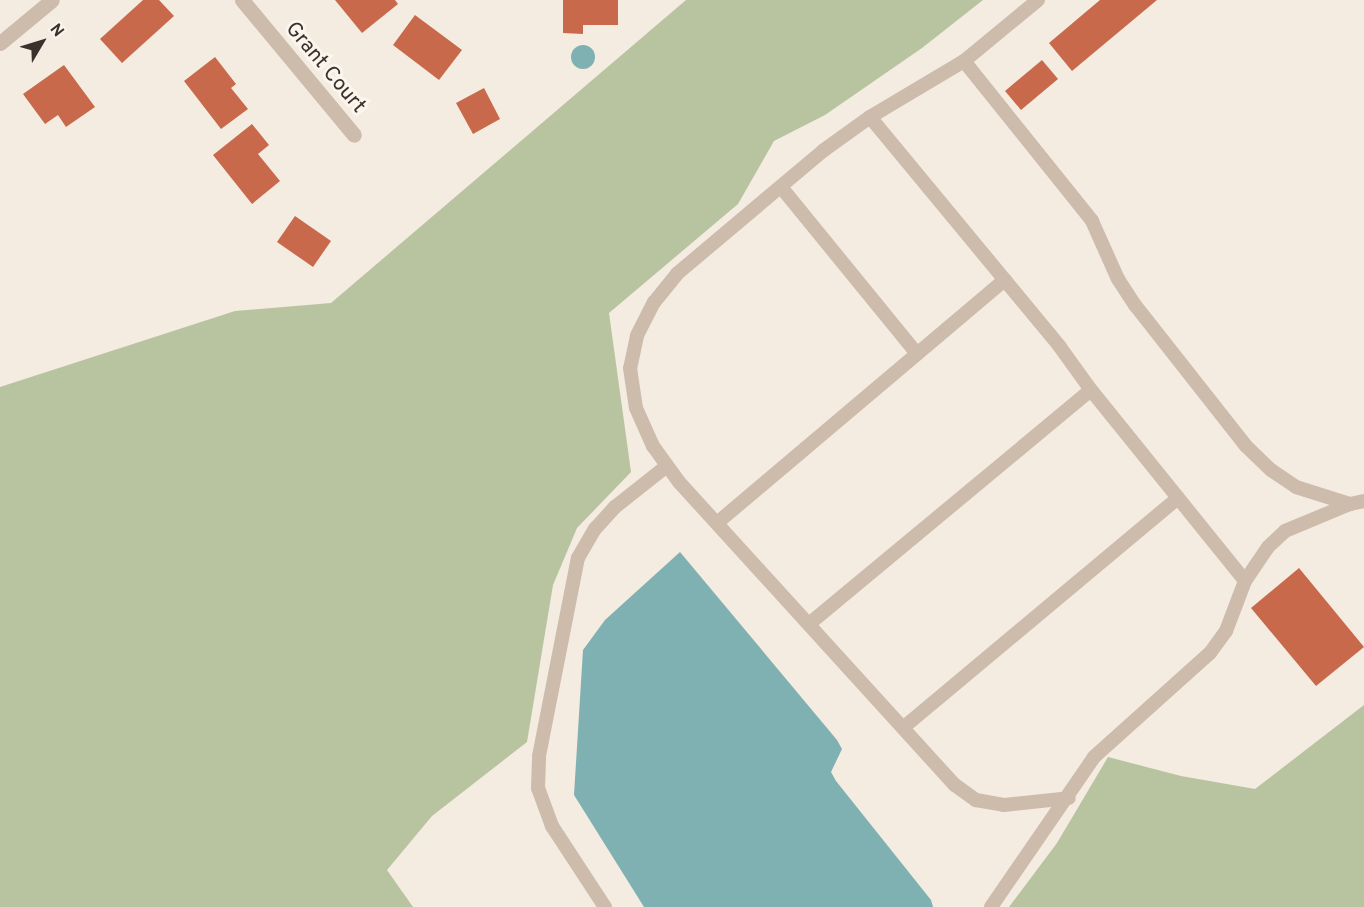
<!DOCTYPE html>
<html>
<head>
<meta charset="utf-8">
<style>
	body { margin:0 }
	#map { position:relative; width:1364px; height:907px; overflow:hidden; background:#f4ebe1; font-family:Overpass,sans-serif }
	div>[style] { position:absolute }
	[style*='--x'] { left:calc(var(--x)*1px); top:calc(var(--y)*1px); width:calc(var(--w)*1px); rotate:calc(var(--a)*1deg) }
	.green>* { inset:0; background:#b8c4a0 }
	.water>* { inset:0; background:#7fb0b2 }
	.round { border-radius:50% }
	.building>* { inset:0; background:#c8694b }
	.service>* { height:14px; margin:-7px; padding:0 7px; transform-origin:7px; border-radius:7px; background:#cdbbac }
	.minor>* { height:15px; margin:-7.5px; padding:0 7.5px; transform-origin:7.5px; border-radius:7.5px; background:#cdbbac }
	span { translate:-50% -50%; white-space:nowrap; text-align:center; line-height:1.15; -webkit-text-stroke:6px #fbf5ee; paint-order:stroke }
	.street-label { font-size:21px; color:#3b302b }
	.north { position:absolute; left:12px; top:12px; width:60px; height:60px; -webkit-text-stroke:4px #fbf5ee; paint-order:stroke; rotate:52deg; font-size:16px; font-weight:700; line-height:24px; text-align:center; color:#3b302b }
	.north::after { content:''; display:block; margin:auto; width:21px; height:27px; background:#3b302b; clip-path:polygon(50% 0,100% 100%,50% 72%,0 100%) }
</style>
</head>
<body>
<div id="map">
	<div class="green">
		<i style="clip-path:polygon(686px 0,983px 0,922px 48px,825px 115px,774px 141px,738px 204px,609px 313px,631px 472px,577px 528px,553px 585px,527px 742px,432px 816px,387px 870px,413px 907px,0 907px,0 387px,235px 311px,331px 303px)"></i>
		<i style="clip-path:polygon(1364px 705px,1364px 907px,1009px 907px,1057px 843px,1108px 757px,1181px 776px,1255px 789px)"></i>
	</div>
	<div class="water">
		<i class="round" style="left:571px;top:45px;width:24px;height:24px"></i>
		<i style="clip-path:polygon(680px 552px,837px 740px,842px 749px,831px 772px,836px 781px,931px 900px,933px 907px,644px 907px,574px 795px,583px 650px,605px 620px)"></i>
	</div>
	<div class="building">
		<i style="clip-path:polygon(143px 0,159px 0,174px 16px,122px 63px,100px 39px)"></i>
		<i style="clip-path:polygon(335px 0,395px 0,398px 4px,362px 33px)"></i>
		<i style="clip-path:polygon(563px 0,618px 0,618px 25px,583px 25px,583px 34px,563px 33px)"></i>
		<i style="clip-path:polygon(1100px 0,1157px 0,1072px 71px,1049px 43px)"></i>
		<i style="clip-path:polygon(415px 15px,462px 50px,439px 80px,393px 45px)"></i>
		<i style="clip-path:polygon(215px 57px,236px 84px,231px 88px,248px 109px,221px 129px,184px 81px)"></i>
		<i style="clip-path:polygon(1042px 60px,1058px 79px,1021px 110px,1005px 91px)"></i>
		<i style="clip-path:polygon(64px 65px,95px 107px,66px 127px,58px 115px,45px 124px,23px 94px)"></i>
		<i style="clip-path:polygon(484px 88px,500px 119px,473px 134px,456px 103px)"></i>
		<i style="clip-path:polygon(252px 124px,269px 145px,258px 154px,280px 181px,252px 204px,213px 155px)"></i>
		<i style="clip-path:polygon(295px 216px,331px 241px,313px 267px,277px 242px)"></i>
		<i style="clip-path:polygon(1299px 568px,1364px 647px,1316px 686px,1251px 608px)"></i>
	</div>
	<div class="service">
		<i style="--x:1038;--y:0;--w:96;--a:140.5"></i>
		<i style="--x:964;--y:61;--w:109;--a:149.2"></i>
		<i style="--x:870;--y:117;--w:57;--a:144.3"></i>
		<i style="--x:824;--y:150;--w:192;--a:139.9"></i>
		<i style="--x:677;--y:274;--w:36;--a:129"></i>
		<i style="--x:654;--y:302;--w:38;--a:117"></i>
		<i style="--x:637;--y:336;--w:33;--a:102"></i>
		<i style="--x:630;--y:368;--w:40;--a:81.5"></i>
		<i style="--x:636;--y:408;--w:42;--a:65.9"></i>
		<i style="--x:653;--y:446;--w:44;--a:54.2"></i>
		<i style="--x:679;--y:482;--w:410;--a:47.7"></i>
		<i style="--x:955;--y:785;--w:26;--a:36"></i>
		<i style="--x:976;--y:800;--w:28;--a:10"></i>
		<i style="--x:1004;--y:805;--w:65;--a:-6.1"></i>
		<i style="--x:964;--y:61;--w:205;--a:51.3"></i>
		<i style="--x:1092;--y:221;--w:64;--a:65.9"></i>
		<i style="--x:1118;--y:279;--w:31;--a:57"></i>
		<i style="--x:1135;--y:305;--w:179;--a:51.8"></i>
		<i style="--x:1246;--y:446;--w:35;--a:44"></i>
		<i style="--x:1271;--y:470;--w:30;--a:34"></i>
		<i style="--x:1296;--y:487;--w:57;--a:17.5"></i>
		<i style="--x:1350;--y:504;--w:14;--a:-12"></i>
		<i style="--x:870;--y:117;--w:298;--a:50.4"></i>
		<i style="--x:1060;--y:347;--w:53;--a:54.2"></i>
		<i style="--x:1091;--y:390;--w:245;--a:51.1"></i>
		<i style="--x:781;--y:187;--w:215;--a:50.8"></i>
		<i style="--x:717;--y:523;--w:377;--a:-40.2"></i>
		<i style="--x:809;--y:624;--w:366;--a:-39.7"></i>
		<i style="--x:904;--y:727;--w:357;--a:-39.9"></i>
		<i style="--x:605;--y:907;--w:97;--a:-123.2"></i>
		<i style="--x:552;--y:826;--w:40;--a:-110.2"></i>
		<i style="--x:538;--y:788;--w:32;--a:-88"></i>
		<i style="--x:539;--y:756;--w:202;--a:-78.9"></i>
		<i style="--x:578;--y:558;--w:34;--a:-60"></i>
		<i style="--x:595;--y:529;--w:30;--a:-48"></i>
		<i style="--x:615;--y:507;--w:66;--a:-38.3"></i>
		<i style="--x:991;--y:907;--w:182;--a:-55.5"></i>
		<i style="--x:1094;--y:757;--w:156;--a:-41.9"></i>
		<i style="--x:1210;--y:653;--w:27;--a:-54"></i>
		<i style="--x:1226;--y:631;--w:53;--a:-69.2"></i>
		<i style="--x:1245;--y:581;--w:41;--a:-55.9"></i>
		<i style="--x:1268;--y:547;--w:23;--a:-43"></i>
		<i style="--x:1285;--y:531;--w:70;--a:-22.6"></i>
	</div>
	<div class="minor">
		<i style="--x:242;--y:0;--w:175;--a:50.3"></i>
		<i style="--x:0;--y:43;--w:67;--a:-39.6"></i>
	</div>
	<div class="street-label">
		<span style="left:325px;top:68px;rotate:50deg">Grant Court</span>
	</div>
	<div class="north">N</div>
</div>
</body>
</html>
